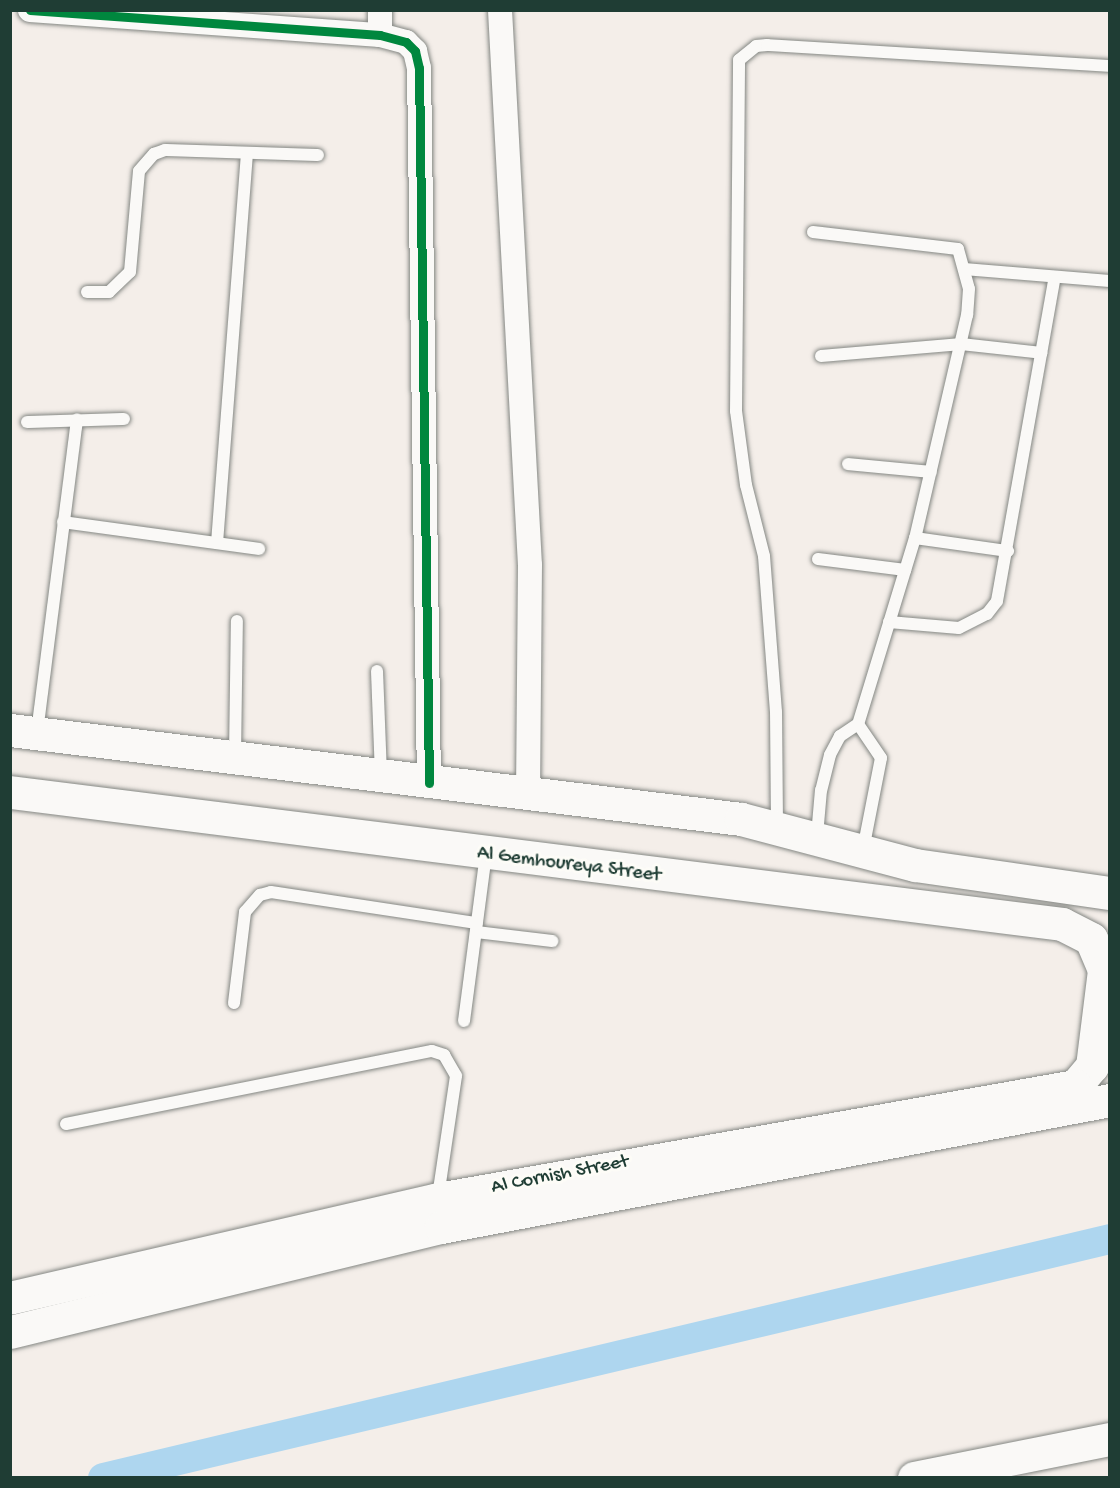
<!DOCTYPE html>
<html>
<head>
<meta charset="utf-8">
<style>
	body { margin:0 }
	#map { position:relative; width:1120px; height:1488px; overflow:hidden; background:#f4eee9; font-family:"Gochi Hand",sans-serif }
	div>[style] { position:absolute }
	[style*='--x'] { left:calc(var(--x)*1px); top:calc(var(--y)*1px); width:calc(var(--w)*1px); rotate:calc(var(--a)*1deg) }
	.canal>* { height:30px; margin:-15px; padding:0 15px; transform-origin:15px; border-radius:15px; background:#aed6ef }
	.roads { filter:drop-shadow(0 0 2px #848783) drop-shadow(0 0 2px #848783) }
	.service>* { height:12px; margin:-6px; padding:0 6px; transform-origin:6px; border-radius:6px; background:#faf9f7 }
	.minor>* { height:24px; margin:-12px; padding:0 12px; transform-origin:12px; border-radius:12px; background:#faf9f7 }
	.secondary>* { height:33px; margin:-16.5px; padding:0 16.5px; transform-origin:16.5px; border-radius:16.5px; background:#faf9f7 }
	.cycleway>* { height:9px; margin:-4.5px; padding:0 4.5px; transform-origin:4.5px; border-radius:4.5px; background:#00873e }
	span { translate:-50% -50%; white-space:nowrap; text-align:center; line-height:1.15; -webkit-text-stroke:6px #fdfcf7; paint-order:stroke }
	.street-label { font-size:20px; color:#1f3d34 }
	.frame { position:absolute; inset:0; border:12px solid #1f3d34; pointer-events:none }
</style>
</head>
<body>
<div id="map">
	<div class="canal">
		<i style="--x:103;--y:1478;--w:1035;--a:-13.35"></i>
	</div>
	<div class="roads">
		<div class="service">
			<i style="--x:813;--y:232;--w:146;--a:6.7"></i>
			<i style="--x:958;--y:249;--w:41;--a:74.6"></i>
			<i style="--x:969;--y:289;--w:26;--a:94"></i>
			<i style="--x:967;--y:315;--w:229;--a:103.1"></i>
			<i style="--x:915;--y:538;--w:195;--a:107"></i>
			<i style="--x:858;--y:724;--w:22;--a:146"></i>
			<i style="--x:840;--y:736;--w:21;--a:118"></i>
			<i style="--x:830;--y:755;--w:36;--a:104"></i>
			<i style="--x:821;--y:790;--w:46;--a:95"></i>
			<i style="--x:964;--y:269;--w:146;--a:4.7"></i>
			<i style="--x:87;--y:292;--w:22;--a:0"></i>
			<i style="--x:109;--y:292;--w:29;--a:-44"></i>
			<i style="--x:130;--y:272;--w:101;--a:-84.9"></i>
			<i style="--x:139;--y:171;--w:23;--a:-49"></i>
			<i style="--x:154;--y:154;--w:12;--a:-20"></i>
			<i style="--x:165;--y:150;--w:153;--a:1.9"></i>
			<i style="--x:821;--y:356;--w:141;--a:-4.9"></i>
			<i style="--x:961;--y:344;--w:81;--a:6.3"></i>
			<i style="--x:27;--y:422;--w:97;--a:-1.8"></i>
			<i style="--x:848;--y:464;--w:83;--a:5.5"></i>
			<i style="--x:63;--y:522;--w:198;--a:7.8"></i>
			<i style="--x:915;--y:538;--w:94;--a:8"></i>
			<i style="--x:217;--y:543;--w:391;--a:-85.6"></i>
			<i style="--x:818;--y:559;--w:88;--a:7.2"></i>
			<i style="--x:889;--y:622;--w:70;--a:4.9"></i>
			<i style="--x:959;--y:628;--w:31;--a:-27"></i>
			<i style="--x:987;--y:614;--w:16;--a:-52"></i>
			<i style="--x:997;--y:601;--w:329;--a:-79.9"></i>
			<i style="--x:377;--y:671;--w:102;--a:87.8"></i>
			<i style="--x:858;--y:724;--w:41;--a:55.9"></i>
			<i style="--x:881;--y:758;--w:94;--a:101.1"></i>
			<i style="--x:37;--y:732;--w:315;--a:-82.7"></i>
			<i style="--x:235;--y:756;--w:135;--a:-89.2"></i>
			<i style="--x:777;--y:825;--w:113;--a:-90.5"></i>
			<i style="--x:776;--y:712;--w:156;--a:-94.4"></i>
			<i style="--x:764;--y:556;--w:73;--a:-104.2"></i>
			<i style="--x:746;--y:485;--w:75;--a:-97.7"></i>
			<i style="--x:736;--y:411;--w:351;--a:-89.5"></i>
			<i style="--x:739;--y:60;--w:22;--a:-39"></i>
			<i style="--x:756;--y:46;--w:11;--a:-5"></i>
			<i style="--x:767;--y:45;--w:344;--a:3.5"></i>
			<i style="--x:476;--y:932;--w:77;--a:6.8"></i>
			<i style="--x:234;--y:1003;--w:92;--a:-83.1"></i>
			<i style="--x:245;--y:912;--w:23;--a:-49"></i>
			<i style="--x:260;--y:895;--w:11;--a:-15"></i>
			<i style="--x:271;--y:892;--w:208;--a:8.6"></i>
			<i style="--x:464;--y:1021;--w:167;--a:-82.5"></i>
			<i style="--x:66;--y:1124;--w:373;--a:-11.3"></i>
			<i style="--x:432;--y:1051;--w:13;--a:18"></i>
			<i style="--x:444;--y:1055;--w:24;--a:60"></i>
			<i style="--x:456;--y:1076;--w:122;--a:98.5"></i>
		</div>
		<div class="minor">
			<i style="--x:30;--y:10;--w:351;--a:4.1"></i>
			<i style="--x:380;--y:35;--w:27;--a:15"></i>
			<i style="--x:406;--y:42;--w:13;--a:45"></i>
			<i style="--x:415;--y:51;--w:17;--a:77"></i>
			<i style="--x:419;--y:68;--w:715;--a:89.2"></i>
			<i style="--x:380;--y:10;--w:25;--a:90"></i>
			<i style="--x:500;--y:10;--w:556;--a:86.91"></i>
			<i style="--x:530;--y:565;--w:227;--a:90.5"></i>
		</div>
		<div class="secondary">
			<i style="--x:10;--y:730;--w:736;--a:6.94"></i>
			<i style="--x:741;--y:819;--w:180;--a:14.8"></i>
			<i style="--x:915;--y:865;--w:197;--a:8.2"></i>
			<i style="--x:10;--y:792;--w:1060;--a:7.15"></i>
			<i style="--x:1062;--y:924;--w:33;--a:27"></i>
			<i style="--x:1091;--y:939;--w:34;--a:67"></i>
			<i style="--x:1104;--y:970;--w:97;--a:97.1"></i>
			<i style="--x:1092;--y:1066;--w:26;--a:130"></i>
			<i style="--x:1075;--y:1086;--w:647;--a:169.94"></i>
			<i style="--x:438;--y:1199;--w:439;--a:167"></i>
			<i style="--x:10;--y:1332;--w:444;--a:-13.7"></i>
			<i style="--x:441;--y:1227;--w:681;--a:-10.75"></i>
			<i style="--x:914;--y:1478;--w:200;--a:-11.3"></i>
		</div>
	</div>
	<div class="cycleway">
		<i style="--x:30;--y:10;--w:351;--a:4.1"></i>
		<i style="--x:380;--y:35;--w:27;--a:15"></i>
		<i style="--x:406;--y:42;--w:13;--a:45"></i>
		<i style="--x:415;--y:51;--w:17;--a:77"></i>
		<i style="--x:419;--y:68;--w:715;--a:89.2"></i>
	</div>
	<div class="street-label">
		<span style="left:569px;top:865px;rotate:7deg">Al Gemhoureya Street</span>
		<span style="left:560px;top:1175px;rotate:-11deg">Al Cornish Street</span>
	</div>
	<div class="frame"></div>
</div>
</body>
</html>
